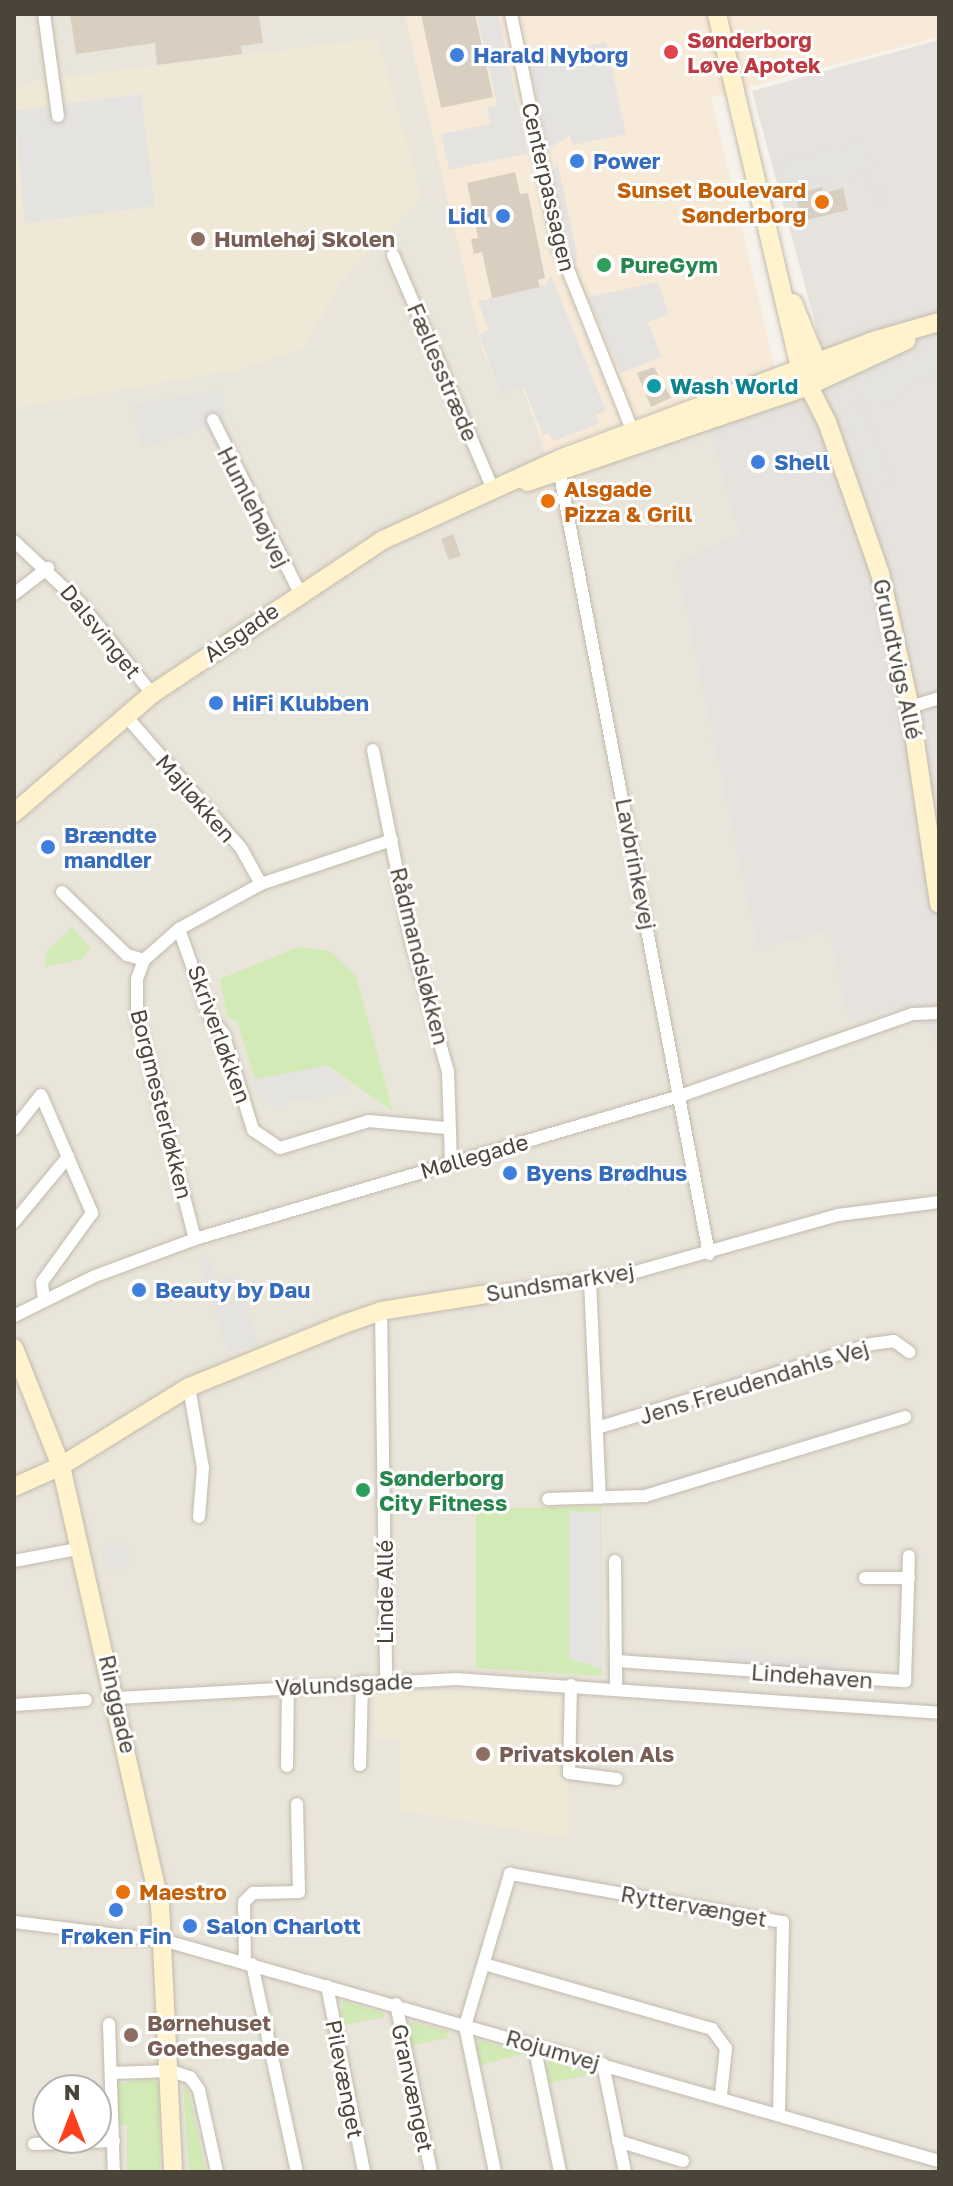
<!DOCTYPE html>
<html>
<head>
<meta charset="utf-8">
<style>
	body { margin:0 }
	#map { position:relative; width:953px; height:2186px; overflow:hidden; background:#f6f3ec; font-family:"Golos Text",sans-serif }
	div>[style] { position:absolute }
	[style*='--x'] { left:calc(var(--x)*1px); top:calc(var(--y)*1px); width:calc(var(--w)*1px); rotate:calc(var(--a)*1deg) }
	.residential>* { inset:0; background:#eae5da }
	.commercial>* { inset:0; background:#f7ead8 }
	.industrial>* { inset:0; background:#e6e2dd }
	.education>* { inset:0; background:#efe8d6 }
	.green>* { inset:0; background:#d2eab5 }
	.parking>* { inset:0; background:#e5e3e0 }
	.round { border-radius:50% }
	.building>* { inset:0; background:#d8cfc1 }
	.roads { filter:drop-shadow(0 0 2px #c2bbae) drop-shadow(0 0 2px #c2bbae) }
	.street>* { height:12px; margin:-6px; padding:0 6px; transform-origin:6px; border-radius:6px; background:#fff }
	.secondary>* { height:18px; margin:-9px; padding:0 9px; transform-origin:9px; border-radius:9px; background:#fff3cd }
	.dots>* { width:22px; height:22px; translate:-50% -50%; box-sizing:border-box; border:4px solid #fff; border-radius:50% }
	span { translate:-50% -50%; white-space:nowrap; text-align:center; line-height:1.15; -webkit-text-stroke:6px #fff; paint-order:stroke }
	.health-label { font-size:22px; color:#be3a42; font-weight:700 }
	.left { translate:0 -50%; text-align:left }
	.shop-label { font-size:22px; color:#366cbe; font-weight:700 }
	.right { translate:-100% -50%; text-align:right }
	.street-label { font-size:22px; color:#4b4439 }
	.food-label { font-size:22px; color:#c56008; font-weight:700 }
	.education-label { font-size:22px; color:#785e54; font-weight:700 }
	.leisure-label { font-size:22px; color:#27864d; font-weight:700 }
	.culture-label { font-size:22px; color:#0d838f; font-weight:700 }
	.frame { position:absolute; inset:0; border:16px solid #4b4439; pointer-events:none }
	.north { position:absolute; left:32px; top:2074px; width:80px; height:80px; box-sizing:border-box; background:#fff; border:2px solid #b7b4b0; border-radius:50%; rotate:0deg; font-size:22px; font-weight:700; line-height:32px; text-align:center; color:#4b4439 }
	.north::after { content:''; display:block; margin:auto; width:28px; height:36px; background:#fc3f1d; clip-path:polygon(50% 0,100% 100%,50% 72%,0 100%) }
</style>
</head>
<body>
<div id="map">
	<div class="residential">
		<i style="clip-path:polygon(evenodd,14px 14px,405px 14px,483px 351px,523px 387px,545px 452px,706px 419px,738px 534px,675px 562px,757px 949px,828px 932px,848px 1022px,890px 1010px,926px 1027px,939px 1049px,939px 2172px,14px 2172px,14px 14px,48px 2090px,96px 2090px,96px 2138px,48px 2138px,48px 2090px)"></i>
	</div>
	<div class="commercial">
		<i style="clip-path:polygon(405px 14px,939px 14px,939px 37px,711px 97px,775px 368px,545px 452px,524px 388px,500px 394px,483px 351px)"></i>
	</div>
	<div class="industrial">
		<i style="clip-path:polygon(939px 40px,939px 1049px,926px 1027px,890px 1010px,848px 1022px,828px 932px,757px 949px,675px 562px,738px 534px,706px 419px,829px 374px,752px 91px)"></i>
	</div>
	<div class="education">
		<i style="clip-path:polygon(377px 38px,422px 197px,341px 281px,304px 348px,237px 370px,14px 408px,14px 92px,33px 81px)"></i>
		<i style="clip-path:polygon(441px 1690px,565px 1697px,566px 1769px,559px 1769px,559px 1778px,568px 1779px,568px 1838px,400px 1810px,401px 1739px,376px 1738px,375px 1694px)"></i>
	</div>
	<div class="green">
		<i style="clip-path:polygon(72px 927px,90px 948px,83px 959px,44px 967px,47px 951px)"></i>
		<i style="clip-path:polygon(299px 947px,330px 951px,356px 976px,393px 1111px,328px 1066px,255px 1079px,237px 1021px,227px 1017px,220px 979px)"></i>
		<i style="clip-path:polygon(601px 1507px,602px 1676px,476px 1668px,476px 1508px)"></i>
		<i style="clip-path:polygon(342px 2001px,383px 2013px,385px 2017px,340px 2026px)"></i>
		<i style="clip-path:polygon(412px 2022px,448px 2031px,447px 2038px,409px 2046px,405px 2027px)"></i>
		<i style="clip-path:polygon(482px 2041px,525px 2053px,478px 2066px,474px 2047px)"></i>
		<i style="clip-path:polygon(548px 2060px,594px 2074px,546px 2084px)"></i>
		<i style="clip-path:polygon(147px 2078px,159px 2083px,160px 2172px,127px 2172px,127px 2126px,116px 2124px,115px 2085px)"></i>
		<i style="clip-path:polygon(183px 2083px,189px 2092px,206px 2172px,189px 2172px)"></i>
	</div>
	<div class="parking">
		<i style="clip-path:polygon(477px 14px,498px 14px,528px 153px,449px 170px,441px 134px,490px 124px,487px 107px,497px 105px)"></i>
		<i style="clip-path:polygon(606px 42px,626px 134px,573px 145px,570px 135px,548px 149px,529px 59px,547px 55px,550px 64px,557px 62px,555px 53px)"></i>
		<i style="clip-path:polygon(141px 94px,155px 206px,25px 223px,14px 111px)"></i>
		<i style="clip-path:polygon(866px 139px,884px 200px,875px 202px,867px 174px,791px 188px,777px 172px,774px 164px)"></i>
		<i style="clip-path:polygon(558px 165px,578px 258px,570px 269px,550px 174px)"></i>
		<i style="clip-path:polygon(551px 275px,606px 411px,596px 415px,599px 424px,553px 441px,549px 433px,543px 435px,524px 387px,500px 395px,480px 335px,488px 330px,478px 301px,546px 285px)"></i>
		<i style="clip-path:polygon(658px 282px,669px 315px,648px 322px,661px 357px,621px 373px,588px 297px)"></i>
		<i style="clip-path:polygon(939px 347px,939px 374px,904px 387px,907px 395px,873px 408px,855px 395px,852px 386px,875px 371px)"></i>
		<i style="clip-path:polygon(224px 390px,224px 421px,142px 448px,133px 404px)"></i>
		<i style="clip-path:polygon(848px 400px,864px 411px,892px 481px,871px 489px,840px 403px)"></i>
		<i style="clip-path:polygon(328px 1066px,352px 1093px,288px 1102px,281px 1111px,252px 1089px,255px 1079px)"></i>
		<i style="clip-path:polygon(207px 1253px,216px 1280px,236px 1274px,258px 1344px,228px 1353px,198px 1256px)"></i>
		<i style="clip-path:polygon(897px 1408px,898px 1412px,642px 1492px,641px 1488px)"></i>
		<i style="clip-path:polygon(569px 1511px,600px 1512px,602px 1669px,569px 1658px)"></i>
		<i class="round" style="left:102px;top:1542px;width:28px;height:28px"></i>
		<i style="clip-path:polygon(727px 1653px,836px 1661px,835px 1671px,727px 1663px)"></i>
	</div>
	<div class="building">
		<i style="clip-path:polygon(70px 14px,259px 15px,263px 43px,241px 46px,242px 54px,157px 65px,155px 43px,76px 54px)"></i>
		<i style="clip-path:polygon(421px 14px,475px 14px,493px 97px,441px 108px)"></i>
		<i style="clip-path:polygon(515px 172px,520px 194px,528px 193px,545px 278px,538px 280px,540px 287px,492px 298px,482px 252px,474px 254px,471px 239px,478px 238px,467px 183px)"></i>
		<i style="clip-path:polygon(822px 187px,823px 193px,843px 188px,848px 210px,802px 221px,795px 194px)"></i>
		<i style="clip-path:polygon(654px 367px,671px 398px,651px 407px,637px 373px)"></i>
		<i style="clip-path:polygon(453px 534px,461px 556px,449px 560px,441px 539px)"></i>
	</div>
	<div class="roads">
		<div class="street">
			<i style="--x:44;--y:14;--w:103;--a:82.2"></i>
			<i style="--x:511;--y:14;--w:238;--a:78.4"></i>
			<i style="--x:559;--y:247;--w:205;--a:68.2"></i>
			<i style="--x:393;--y:255;--w:254;--a:66.9"></i>
			<i style="--x:213;--y:420;--w:191;--a:63.3"></i>
			<i style="--x:560;--y:475;--w:793;--a:79.17"></i>
			<i style="--x:14;--y:541;--w:91;--a:43.2"></i>
			<i style="--x:80;--y:603;--w:116;--a:51.6"></i>
			<i style="--x:14;--y:594;--w:43;--a:-37.4"></i>
			<i style="--x:910;--y:707;--w:30;--a:-17"></i>
			<i style="--x:125;--y:715;--w:176;--a:48.9"></i>
			<i style="--x:241;--y:848;--w:41;--a:60.9"></i>
			<i style="--x:373;--y:750;--w:194;--a:78.7"></i>
			<i style="--x:411;--y:940;--w:137;--a:74.3"></i>
			<i style="--x:448;--y:1072;--w:90;--a:88.1"></i>
			<i style="--x:62;--y:892;--w:91;--a:44.1"></i>
			<i style="--x:127;--y:955;--w:18;--a:16"></i>
			<i style="--x:179;--y:929;--w:93;--a:70.6"></i>
			<i style="--x:210;--y:1017;--w:21;--a:51"></i>
			<i style="--x:223;--y:1033;--w:102;--a:72.8"></i>
			<i style="--x:253;--y:1130;--w:32;--a:34"></i>
			<i style="--x:280;--y:1148;--w:93;--a:-16.9"></i>
			<i style="--x:369;--y:1121;--w:77;--a:5.2"></i>
			<i style="--x:14;--y:1129;--w:43;--a:-51.5"></i>
			<i style="--x:41;--y:1095;--w:129;--a:66.6"></i>
			<i style="--x:92;--y:1213;--w:85;--a:125.9"></i>
			<i style="--x:42;--y:1282;--w:19;--a:84"></i>
			<i style="--x:14;--y:1222;--w:85;--a:-50.3"></i>
			<i style="--x:195;--y:1239;--w:229;--a:-104.6"></i>
			<i style="--x:137;--y:1017;--w:38;--a:-90"></i>
			<i style="--x:137;--y:979;--w:20;--a:-70"></i>
			<i style="--x:144;--y:960;--w:47;--a:-41.5"></i>
			<i style="--x:179;--y:929;--w:94;--a:-28.8"></i>
			<i style="--x:261;--y:884;--w:138;--a:-18.6"></i>
			<i style="--x:590;--y:1281;--w:217;--a:87.4"></i>
			<i style="--x:487;--y:1294;--w:147;--a:-8.2"></i>
			<i style="--x:632;--y:1273;--w:214;--a:-15.7"></i>
			<i style="--x:838;--y:1215;--w:102;--a:-7.3"></i>
			<i style="--x:381;--y:1311;--w:370;--a:89.2"></i>
			<i style="--x:14;--y:1316;--w:90;--a:-26.3"></i>
			<i style="--x:95;--y:1276;--w:107;--a:-20.3"></i>
			<i style="--x:195;--y:1239;--w:506;--a:-16.43"></i>
			<i style="--x:680;--y:1096;--w:247;--a:-19.4"></i>
			<i style="--x:913;--y:1014;--w:26;--a:-2"></i>
			<i style="--x:189;--y:1387;--w:82;--a:80.2"></i>
			<i style="--x:203;--y:1468;--w:49;--a:94.7"></i>
			<i style="--x:597;--y:1428;--w:288;--a:-17"></i>
			<i style="--x:872;--y:1344;--w:22;--a:-8"></i>
			<i style="--x:894;--y:1341;--w:19;--a:36"></i>
			<i style="--x:548;--y:1499;--w:97;--a:-1.8"></i>
			<i style="--x:645;--y:1496;--w:272;--a:-16.9"></i>
			<i style="--x:14;--y:1561;--w:69;--a:-10.8"></i>
			<i style="--x:615;--y:1561;--w:127;--a:89.5"></i>
			<i style="--x:865;--y:1578;--w:44;--a:0"></i>
			<i style="--x:616;--y:1661;--w:290;--a:4"></i>
			<i style="--x:905;--y:1681;--w:125;--a:-88.2"></i>
			<i style="--x:571;--y:1685;--w:88;--a:91.3"></i>
			<i style="--x:569;--y:1773;--w:48;--a:7.1"></i>
			<i style="--x:117;--y:1698;--w:340;--a:-3.2"></i>
			<i style="--x:456;--y:1679;--w:484;--a:4"></i>
			<i style="--x:14;--y:1705;--w:72;--a:-4"></i>
			<i style="--x:360;--y:1765;--w:83;--a:-88.6"></i>
			<i style="--x:287;--y:1766;--w:80;--a:-89.3"></i>
			<i style="--x:14;--y:1922;--w:153;--a:7.1"></i>
			<i style="--x:166;--y:1941;--w:804;--a:15.89"></i>
			<i style="--x:245;--y:1962;--w:60;--a:-91"></i>
			<i style="--x:244;--y:1902;--w:13;--a:-45"></i>
			<i style="--x:253;--y:1893;--w:46;--a:-1.2"></i>
			<i style="--x:299;--y:1892;--w:88;--a:-91.3"></i>
			<i style="--x:252;--y:1964;--w:213;--a:77.8"></i>
			<i style="--x:484;--y:1964;--w:237;--a:15.9"></i>
			<i style="--x:712;--y:2029;--w:24;--a:54"></i>
			<i style="--x:726;--y:2048;--w:47;--a:96.1"></i>
			<i style="--x:327;--y:1986;--w:190;--a:78.7"></i>
			<i style="--x:396;--y:2004;--w:172;--a:78.2"></i>
			<i style="--x:109;--y:2024;--w:148;--a:88.1"></i>
			<i style="--x:534;--y:2045;--w:130;--a:78.4"></i>
			<i style="--x:603;--y:2064;--w:110;--a:78.5"></i>
			<i style="--x:111;--y:2073;--w:60;--a:-1.9"></i>
			<i style="--x:171;--y:2071;--w:20;--a:18"></i>
			<i style="--x:190;--y:2077;--w:16;--a:55"></i>
			<i style="--x:199;--y:2090;--w:84;--a:77.6"></i>
			<i style="--x:618;--y:2141;--w:68;--a:17.1"></i>
			<i style="--x:34;--y:2144;--w:80;--a:-2.1"></i>
			<i style="--x:495;--y:2172;--w:149;--a:-101.6"></i>
			<i style="--x:465;--y:2026;--w:159;--a:-73.5"></i>
			<i style="--x:510;--y:1874;--w:277;--a:10"></i>
			<i style="--x:783;--y:1922;--w:190;--a:91.2"></i>
		</div>
		<div class="secondary">
			<i style="--x:717;--y:14;--w:365;--a:76.8"></i>
			<i style="--x:800;--y:369;--w:59;--a:63"></i>
			<i style="--x:827;--y:422;--w:160;--a:70.7"></i>
			<i style="--x:880;--y:573;--w:137;--a:77.4"></i>
			<i style="--x:910;--y:707;--w:199;--a:81.6"></i>
			<i style="--x:793;--y:303;--w:74;--a:67.9"></i>
			<i style="--x:527;--y:482;--w:295;--a:-18.8"></i>
			<i style="--x:806;--y:387;--w:111;--a:-25"></i>
			<i style="--x:14;--y:813;--w:182;--a:-40.8"></i>
			<i style="--x:152;--y:694;--w:278;--a:-33.7"></i>
			<i style="--x:383;--y:540;--w:197;--a:-24.6"></i>
			<i style="--x:562;--y:458;--w:329;--a:-20.6"></i>
			<i style="--x:870;--y:342;--w:72;--a:-16.2"></i>
			<i style="--x:14;--y:1348;--w:127;--a:68.3"></i>
			<i style="--x:61;--y:1466;--w:449;--a:77.3"></i>
			<i style="--x:160;--y:1904;--w:268;--a:87.2"></i>
			<i style="--x:14;--y:1487;--w:51;--a:-24.1"></i>
			<i style="--x:61;--y:1466;--w:150;--a:-31.7"></i>
			<i style="--x:189;--y:1387;--w:167;--a:-22.1"></i>
			<i style="--x:344;--y:1324;--w:39;--a:-19"></i>
			<i style="--x:381;--y:1311;--w:107;--a:-9.1"></i>
		</div>
	</div>
	<div class="dots">
		<i style="left:671px;top:52px;background:#e0444e"></i>
		<i style="left:457px;top:55px;background:#3f7fe0"></i>
		<i style="left:577px;top:161px;background:#3f7fe0"></i>
		<i style="left:822px;top:202px;background:#e8710a"></i>
		<i style="left:503px;top:216px;background:#3f7fe0"></i>
		<i style="left:198px;top:239px;background:#8d6e63"></i>
		<i style="left:604px;top:265px;background:#2e9e5b"></i>
		<i style="left:654px;top:386px;background:#0f9aa8"></i>
		<i style="left:758px;top:462px;background:#3f7fe0"></i>
		<i style="left:548px;top:501px;background:#e8710a"></i>
		<i style="left:216px;top:703px;background:#3f7fe0"></i>
		<i style="left:48px;top:847px;background:#3f7fe0"></i>
		<i style="left:510px;top:1173px;background:#3f7fe0"></i>
		<i style="left:139px;top:1290px;background:#3f7fe0"></i>
		<i style="left:363px;top:1490px;background:#2e9e5b"></i>
		<i style="left:483px;top:1754px;background:#8d6e63"></i>
		<i style="left:123px;top:1892px;background:#e8710a"></i>
		<i style="left:116px;top:1910px;background:#3f7fe0"></i>
		<i style="left:190px;top:1926px;background:#3f7fe0"></i>
		<i style="left:131px;top:2035px;background:#8d6e63"></i>
	</div>
	<div class="health-label">
		<span class="left" style="left:687px;top:52px">Sønderborg<br>Løve Apotek</span>
	</div>
	<div class="shop-label">
		<span class="left" style="left:473px;top:55px">Harald Nyborg</span>
		<span class="left" style="left:593px;top:161px">Power</span>
		<span class="right" style="left:487px;top:216px">Lidl</span>
		<span class="left" style="left:774px;top:462px">Shell</span>
		<span class="left" style="left:232px;top:703px">HiFi Klubben</span>
		<span class="left" style="left:64px;top:847px">Brændte<br>mandler</span>
		<span class="left" style="left:526px;top:1173px">Byens Brødhus</span>
		<span class="left" style="left:155px;top:1290px">Beauty by Dau</span>
		<span class="left" style="left:206px;top:1926px">Salon Charlott</span>
		<span style="left:116px;top:1936px">Frøken Fin</span>
	</div>
	<div class="street-label">
		<span style="left:549px;top:187px;rotate:77deg">Centerpassagen</span>
		<span style="left:443px;top:372px;rotate:67deg">Fællesstræde</span>
		<span style="left:254px;top:507px;rotate:63deg">Humlehøjvej</span>
		<span style="left:101px;top:631px;rotate:51deg">Dalsvinget</span>
		<span style="left:241px;top:632px;rotate:-35deg">Alsgade</span>
		<span style="left:898px;top:659px;rotate:78deg">Grundtvigs Allé</span>
		<span style="left:196px;top:798px;rotate:49deg">Majløkken</span>
		<span style="left:636px;top:864px;rotate:79deg">Lavbrinkevej</span>
		<span style="left:420px;top:956px;rotate:76deg">Rådmandsløkken</span>
		<span style="left:220px;top:1034px;rotate:70deg">Skriverløkken</span>
		<span style="left:162px;top:1104px;rotate:76deg">Borgmesterløkken</span>
		<span style="left:474px;top:1156px;rotate:-16deg">Møllegade</span>
		<span style="left:560px;top:1282px;rotate:-9deg">Sundsmarkvej</span>
		<span style="left:754px;top:1382px;rotate:-17deg">Jens Freudendahls Vej</span>
		<span style="left:385px;top:1592px;rotate:-90deg">Linde Allé</span>
		<span style="left:812px;top:1676px;rotate:4deg">Lindehaven</span>
		<span style="left:344px;top:1684px;rotate:-3deg">Vølundsgade</span>
		<span style="left:118px;top:1704px;rotate:77deg">Ringgade</span>
		<span style="left:694px;top:1906px;rotate:10deg">Ryttervænget</span>
		<span style="left:553px;top:2050px;rotate:16deg">Rojumvej</span>
		<span style="left:345px;top:2079px;rotate:79deg">Pilevænget</span>
		<span style="left:413px;top:2088px;rotate:78deg">Granvænget</span>
	</div>
	<div class="food-label">
		<span class="right" style="left:806px;top:202px">Sunset Boulevard<br>Sønderborg</span>
		<span class="left" style="left:564px;top:501px">Alsgade<br>Pizza &amp; Grill</span>
		<span class="left" style="left:139px;top:1892px">Maestro</span>
	</div>
	<div class="education-label">
		<span class="left" style="left:214px;top:239px">Humlehøj Skolen</span>
		<span class="left" style="left:499px;top:1754px">Privatskolen Als</span>
		<span class="left" style="left:147px;top:2035px">Børnehuset<br>Goethesgade</span>
	</div>
	<div class="leisure-label">
		<span class="left" style="left:620px;top:265px">PureGym</span>
		<span class="left" style="left:379px;top:1490px">Sønderborg<br>City Fitness</span>
	</div>
	<div class="culture-label">
		<span class="left" style="left:670px;top:386px">Wash World</span>
	</div>
	<div class="frame"></div>
	<div class="north">N</div>
</div>
</body>
</html>
